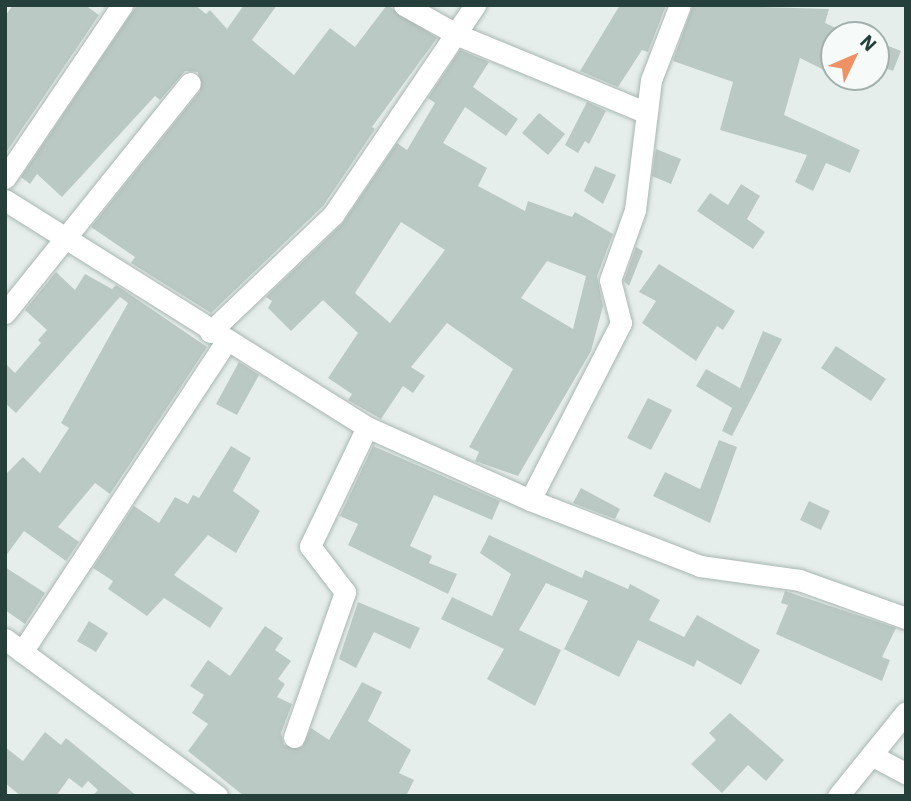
<!DOCTYPE html>
<html>
<head>
<meta charset="utf-8">
<style>
	body { margin:0 }
	#map { position:relative; width:911px; height:801px; overflow:hidden; background:#e6eeeb; font-family:"IBM Plex Sans",sans-serif }
	div>[style] { position:absolute }
	[style*='--x'] { left:calc(var(--x)*1px); top:calc(var(--y)*1px); width:calc(var(--w)*1px); rotate:calc(var(--a)*1deg) }
	.building>* { inset:0; background:#bbc9c4 }
	.roads { filter:drop-shadow(0 0 2px #a8b6b3) drop-shadow(0 0 2px #a8b6b3) }
	.minor>* { height:21px; margin:-10.5px; padding:0 10.5px; transform-origin:10.5px; border-radius:10.5px; background:#fff }
	span { translate:-50% -50%; white-space:nowrap; text-align:center; line-height:1.15; -webkit-text-stroke:5px #f6faf9; paint-order:stroke }
	.frame { position:absolute; inset:0; border:7px solid #25403b; pointer-events:none }
	.north { position:absolute; left:820px; top:21px; width:70px; height:70px; box-sizing:border-box; background:#f6faf9; border:2px solid #a2b0ad; border-radius:50%; rotate:46deg; font-size:19px; font-weight:700; line-height:28px; text-align:center; color:#25403b }
	.north::after { content:''; display:block; margin:auto; width:24px; height:32px; background:#ee9164; clip-path:polygon(50% 0,100% 100%,50% 72%,0 100%) }
</style>
</head>
<body>
<div id="map">
	<div class="building">
		<i style="clip-path:polygon(13px 5px,85px 5px,99px 15px,5px 154px,5px 16px)"></i>
		<i style="clip-path:polygon(137px 5px,195px 5px,206px 14px,210px 10px,227px 29px,244px 5px,277px 5px,252px 40px,294px 75px,330px 28px,355px 47px,387px 5px,437px 38px,372px 127px,375px 129px,323px 206px,211px 313px,131px 263px,135px 257px,91px 227px,200px 91px,198px 72px,185px 71px,160px 100px,155px 96px,62px 197px,37px 174px,30px 184px,21px 177px)"></i>
		<i style="clip-path:polygon(620px 5px,666px 5px,648px 52px,642px 50px,618px 87px,580px 71px)"></i>
		<i style="clip-path:polygon(693px 5px,829px 9px,825px 23px,834px 27px,834px 75px,800px 58px,784px 115px,860px 150px,850px 173px,826px 163px,813px 191px,795px 182px,807px 155px,720px 130px,733px 82px,673px 61px)"></i>
		<i style="clip-path:polygon(876px 41px,901px 51px,893px 71px,876px 65px)"></i>
		<i style="clip-path:polygon(evenodd,460px 50px,489px 62px,473px 87px,518px 119px,506px 136px,465px 107px,443px 143px,487px 168px,478px 186px,525px 211px,528px 201px,572px 217px,575px 212px,613px 234px,597px 276px,603px 306px,591px 351px,518px 476px,475px 461px,479px 452px,469px 447px,513px 369px,447px 323px,411px 367px,425px 376px,413px 393px,403px 386px,381px 419px,348px 400px,352px 394px,328px 378px,358px 333px,323px 300px,291px 331px,268px 308px,272px 301px,266px 297px,342px 224px,397px 143px,407px 150px,435px 103px,428px 98px,460px 50px,401px 222px,445px 250px,390px 323px,355px 293px,401px 222px,460px 50px,547px 261px,586px 276px,573px 329px,521px 298px,547px 261px)"></i>
		<i style="clip-path:polygon(587px 102px,606px 111px,589px 144px,585px 141px,578px 153px,565px 145px)"></i>
		<i style="clip-path:polygon(539px 113px,565px 134px,548px 155px,522px 133px)"></i>
		<i style="clip-path:polygon(656px 149px,681px 159px,671px 184px,652px 176px)"></i>
		<i style="clip-path:polygon(595px 166px,616px 175px,603px 204px,584px 191px)"></i>
		<i style="clip-path:polygon(741px 184px,760px 196px,747px 219px,765px 232px,753px 249px,697px 211px,710px 193px,728px 205px)"></i>
		<i style="clip-path:polygon(636px 247px,643px 251px,629px 286px,624px 281px)"></i>
		<i style="clip-path:polygon(659px 264px,735px 311px,723px 330px,717px 326px,696px 361px,642px 323px,656px 301px,639px 292px)"></i>
		<i style="clip-path:polygon(56px 272px,75px 290px,85px 274px,112px 289px,116px 285px,207px 347px,110px 494px,95px 483px,58px 527px,79px 542px,66px 561px,24px 531px,5px 557px,5px 475px,23px 457px,40px 473px,69px 428px,61px 423px,128px 303px,120px 297px,16px 413px,5px 403px,5px 363px,15px 373px,41px 343px,38px 340px,47px 330px,25px 310px)"></i>
		<i style="clip-path:polygon(763px 331px,782px 339px,732px 436px,722px 431px,732px 408px,696px 386px,706px 369px,740px 388px)"></i>
		<i style="clip-path:polygon(836px 346px,886px 379px,871px 401px,821px 368px)"></i>
		<i style="clip-path:polygon(239px 362px,259px 375px,237px 415px,216px 404px)"></i>
		<i style="clip-path:polygon(648px 398px,672px 410px,651px 450px,627px 438px)"></i>
		<i style="clip-path:polygon(719px 440px,737px 447px,710px 523px,653px 496px,665px 472px,700px 489px)"></i>
		<i style="clip-path:polygon(231px 446px,251px 458px,233px 491px,260px 511px,236px 553px,208px 535px,174px 575px,223px 608px,210px 628px,164px 598px,147px 616px,108px 589px,113px 581px,93px 568px,134px 506px,159px 523px,175px 497px,188px 504px,193px 495px,199px 498px)"></i>
		<i style="clip-path:polygon(373px 446px,500px 501px,492px 520px,434px 495px,410px 546px,432px 556px,429px 563px,457px 574px,448px 594px,348px 545px,358px 524px,340px 516px)"></i>
		<i style="clip-path:polygon(581px 488px,620px 509px,615px 519px,573px 503px)"></i>
		<i style="clip-path:polygon(809px 501px,830px 511px,821px 530px,800px 520px)"></i>
		<i style="clip-path:polygon(489px 535px,582px 578px,585px 570px,628px 589px,630px 584px,660px 600px,649px 620px,684px 637px,697px 615px,760px 650px,741px 685px,697px 660px,694px 667px,638px 640px,619px 677px,564px 649px,588px 601px,546px 583px,519px 630px,561px 650px,535px 706px,487px 679px,504px 649px,441px 619px,452px 597px,492px 616px,511px 574px,480px 553px)"></i>
		<i style="clip-path:polygon(5px 567px,45px 593px,25px 624px,5px 610px)"></i>
		<i style="clip-path:polygon(785px 591px,896px 628px,882px 657px,890px 660px,882px 681px,776px 634px,788px 605px,781px 603px)"></i>
		<i style="clip-path:polygon(358px 602px,420px 628px,410px 649px,374px 632px,356px 668px,339px 659px)"></i>
		<i style="clip-path:polygon(89px 621px,108px 633px,96px 652px,77px 641px)"></i>
		<i style="clip-path:polygon(265px 626px,283px 638px,275px 650px,291px 661px,278px 679px,285px 684px,277px 697px,292px 704px,281px 733px,284px 745px,302px 747px,311px 728px,329px 740px,362px 682px,382px 692px,368px 721px,411px 750px,399px 773px,414px 780px,406px 796px,244px 796px,188px 751px,208px 724px,192px 713px,204px 695px,190px 686px,208px 660px,230px 676px)"></i>
		<i style="clip-path:polygon(730px 713px,784px 760px,766px 781px,748px 765px,722px 793px,691px 764px,716px 740px,709px 733px)"></i>
		<i style="clip-path:polygon(45px 732px,61px 745px,66px 738px,137px 796px,92px 796px,98px 790px,88px 781px,82px 788px,69px 778px,56px 796px,21px 796px,5px 783px,5px 747px,23px 761px)"></i>
	</div>
	<div class="roads">
		<div class="minor">
			<i style="--x:404;--y:5;--w:62;--a:29.1"></i>
			<i style="--x:458;--y:35;--w:204;--a:22.4"></i>
			<i style="--x:5;--y:178;--w:209;--a:-55.9"></i>
			<i style="--x:5;--y:200;--w:427;--a:32.1"></i>
			<i style="--x:367;--y:427;--w:179;--a:24.1"></i>
			<i style="--x:530;--y:500;--w:182;--a:21.2"></i>
			<i style="--x:700;--y:566;--w:100;--a:8"></i>
			<i style="--x:799;--y:580;--w:114;--a:19.6"></i>
			<i style="--x:5;--y:313;--w:295;--a:-51.2"></i>
			<i style="--x:210;--y:332;--w:170;--a:-43.6"></i>
			<i style="--x:333;--y:215;--w:254;--a:-55.9"></i>
			<i style="--x:530;--y:500;--w:199;--a:-62.8"></i>
			<i style="--x:621;--y:323;--w:44;--a:-104.3"></i>
			<i style="--x:610;--y:280;--w:74;--a:-70.3"></i>
			<i style="--x:635;--y:210;--w:131;--a:-83"></i>
			<i style="--x:651;--y:80;--w:80;--a:-68.9"></i>
			<i style="--x:5;--y:639;--w:264;--a:36.5"></i>
			<i style="--x:22;--y:652;--w:371;--a:-56.7"></i>
			<i style="--x:294;--y:737;--w:154;--a:-70.6"></i>
			<i style="--x:345;--y:592;--w:58;--a:-127.3"></i>
			<i style="--x:310;--y:546;--w:132;--a:-64.4"></i>
			<i style="--x:871;--y:755;--w:40;--a:28"></i>
			<i style="--x:838;--y:796;--w:108;--a:-51"></i>
		</div>
	</div>
	<div class="frame"></div>
	<div class="north">N</div>
</div>
</body>
</html>
